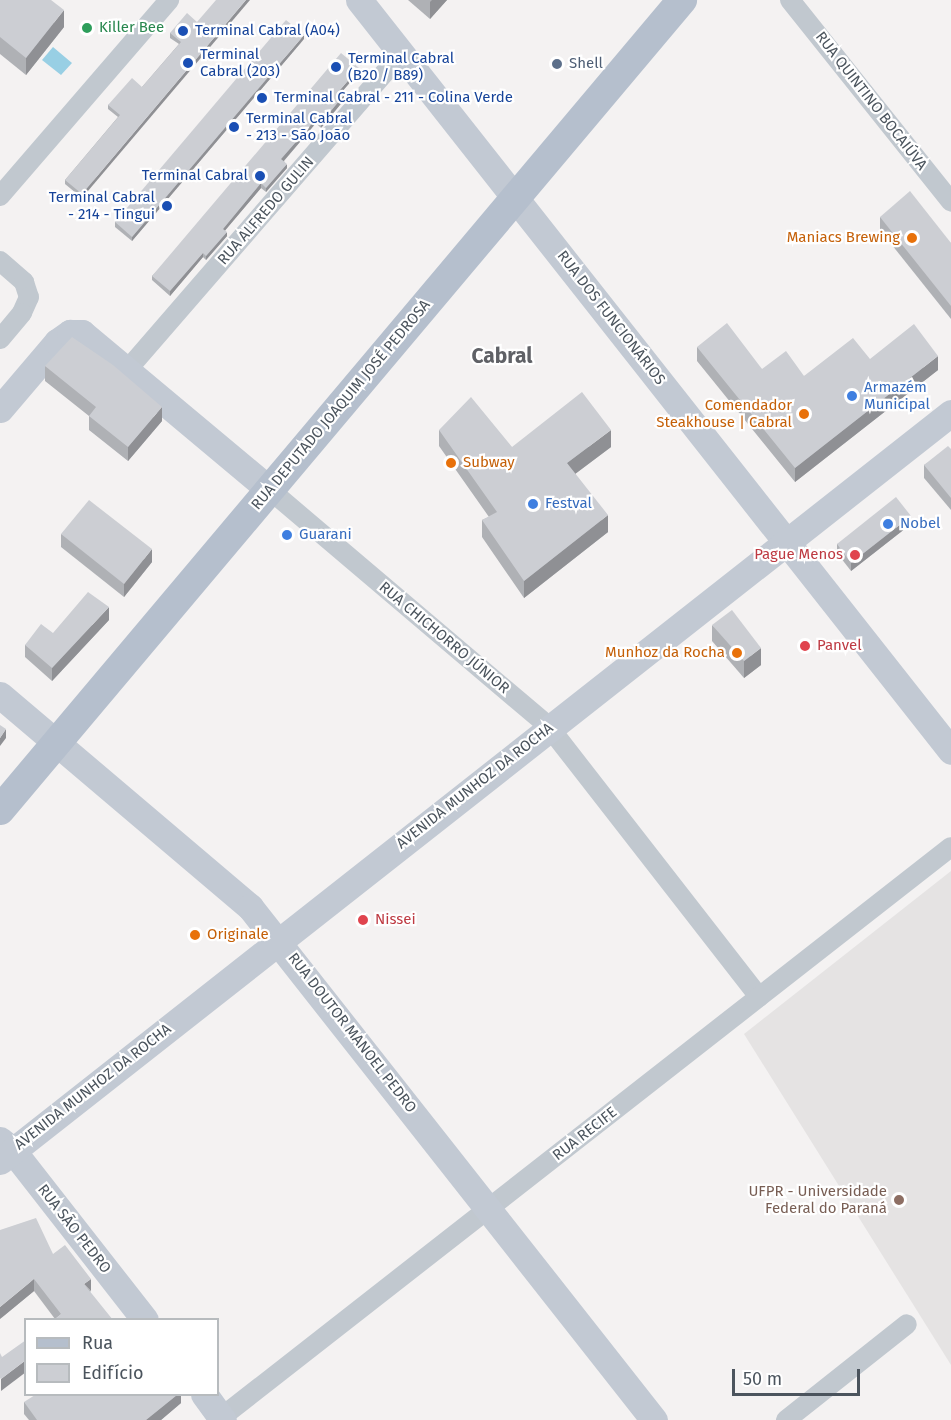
<!DOCTYPE html>
<html>
<head>
<meta charset="utf-8">
<style>
	body { margin:0 }
	#map { position:relative; width:951px; height:1420px; overflow:hidden; background:#f4f2f2; font-family:"Fira Sans",sans-serif }
	div>[style] { position:absolute }
	[style*='--x'] { left:calc(var(--x)*1px); top:calc(var(--y)*1px); width:calc(var(--w)*1px); rotate:calc(var(--a)*1deg) }
	.education>* { inset:0; background:#e5e3e3 }
	.water>* { inset:0; background:#98cfe4 }
	.street>* { height:20px; margin:-10px; padding:0 10px; transform-origin:10px; border-radius:10px; background:#c1c8cf }
	.secondary>* { height:27px; margin:-13.5px; padding:0 13.5px; transform-origin:13.5px; border-radius:13.5px; background:#c2c9d3 }
	.primary>* { height:30px; margin:-15px; padding:0 15px; transform-origin:15px; border-radius:15px; background:#b5bfcd }
	.wall>* { inset:0; background:#afb1b5 }
	.shaded-wall>* { inset:0; background:#8f9094 }
	.building>* { inset:0; background:#ccced3 }
	.dots>* { width:16px; height:16px; translate:-50% -50%; box-sizing:border-box; border:3px solid #fff; border-radius:50% }
	span { translate:-50% -50%; white-space:nowrap; text-align:center; line-height:1.15; -webkit-text-stroke:4.5px #fff; paint-order:stroke }
	.leisure-label { font-size:15px; color:#27864d }
	.left { translate:0 -50%; text-align:left }
	.transit-label { font-size:15px; color:#164399 }
	.right { translate:-100% -50%; text-align:right }
	.service-label { font-size:15px; color:#4e5e75 }
	.street-label { font-size:15px; color:#4b545d }
	.food-label { font-size:15px; color:#c56008 }
	.shop-label { font-size:15px; color:#366cbe }
	.health-label { font-size:15px; color:#be3a42 }
	.education-label { font-size:15px; color:#785e54 }
	.district-label { font-size:21px; color:#5f6166; font-weight:700 }
	.legend { position:absolute; left:24px; top:1318px; width:195px; height:78px; box-sizing:border-box; background:#fff; border:2px solid #b7bbbe; margin:0; padding:8px 10px; list-style:none; font-size:18px; color:#4b545d }
	.legend li { display:flex; align-items:center; gap:12px; height:30px }
	.legend b { width:30px; border:2px solid #b7bbbe }
	.scale { position:absolute; left:732px; top:1369px; width:128px; height:27px; box-sizing:border-box; border:3px solid #4b545d; border-top:0; padding-left:8px; font-size:18px; line-height:21px; white-space:nowrap; color:#4b545d; -webkit-text-stroke:4px #fff; paint-order:stroke }
</style>
</head>
<body>
<div id="map">
	<div class="education">
		<i style="clip-path:polygon(951px 871px,951px 1365px,744px 1034px)"></i>
	</div>
	<div class="water">
		<i style="clip-path:polygon(53px 47px,72px 63px,61px 75px,42px 60px)"></i>
	</div>
	<div class="street">
		<i style="--x:790;--y:0;--w:258;--a:51.4"></i>
		<i style="--x:0;--y:196;--w:259;--a:-49.2"></i>
		<i style="--x:0;--y:261;--w:32;--a:41"></i>
		<i style="--x:24;--y:282;--w:16;--a:72"></i>
		<i style="--x:29;--y:297;--w:17;--a:114"></i>
		<i style="--x:22;--y:313;--w:34;--a:130"></i>
		<i style="--x:128;--y:369;--w:420;--a:-49.1"></i>
		<i style="--x:270;--y:490;--w:366;--a:40.3"></i>
		<i style="--x:549;--y:727;--w:342;--a:52.1"></i>
		<i style="--x:218;--y:1420;--w:930;--a:-38.02"></i>
		<i style="--x:786;--y:1420;--w:154;--a:-38.4"></i>
	</div>
	<div class="secondary">
		<i style="--x:359;--y:0;--w:956;--a:51.75"></i>
		<i style="--x:0;--y:409;--w:88;--a:-49.6"></i>
		<i style="--x:57;--y:342;--w:16;--a:-35"></i>
		<i style="--x:70;--y:333;--w:12;--a:0"></i>
		<i style="--x:82;--y:333;--w:245;--a:39.9"></i>
		<i style="--x:0;--y:695;--w:328;--a:40.3"></i>
		<i style="--x:250;--y:907;--w:653;--a:51.78"></i>
		<i style="--x:0;--y:1140;--w:17;--a:40"></i>
		<i style="--x:13;--y:1151;--w:214;--a:52"></i>
		<i style="--x:0;--y:1161;--w:1210;--a:-38.19"></i>
		<i style="--x:204;--y:1394;--w:32;--a:54"></i>
	</div>
	<div class="primary">
		<i style="--x:0;--y:810;--w:1059;--a:-49.9"></i>
	</div>
	<div class="wall">
		<i style="clip-path:polygon(0 0,64px 27px,26px 75px,0 54px)"></i>
		<i style="clip-path:polygon(408px 0,447px 0,430px 19px)"></i>
		<i style="clip-path:polygon(197px 22px,82px 198px,65px 184px,65px 180px,118px 117px,108px 109px,108px 105px,142px 87px,179px 44px,170px 38px,170px 33px)"></i>
		<i style="clip-path:polygon(304px 39px,132px 241px,115px 227px,115px 222px)"></i>
		<i style="clip-path:polygon(359px 72px,341px 93px,344px 100px,321px 128px,316px 123px,284px 161px,287px 168px,266px 192px,261px 188px,225px 230px,227px 236px,206px 260px,203px 257px,170px 296px,152px 280px,152px 276px)"></i>
		<i style="clip-path:polygon(880px 217px,951px 243px,951px 319px,880px 230px)"></i>
		<i style="clip-path:polygon(697px 347px,762px 369px,804px 376px,870px 359px,938px 370px,795px 482px,697px 361px)"></i>
		<i style="clip-path:polygon(45px 366px,162px 421px,128px 461px,89px 430px,89px 416px,45px 381px)"></i>
		<i style="clip-path:polygon(439px 430px,512px 447px,611px 447px,575px 474px,608px 532px,524px 598px,482px 537px,482px 520px,489px 517px,439px 446px)"></i>
		<i style="clip-path:polygon(951px 449px,951px 510px,924px 478px,924px 465px)"></i>
		<i style="clip-path:polygon(911px 524px,851px 571px,837px 553px,837px 544px)"></i>
		<i style="clip-path:polygon(61px 534px,152px 562px,124px 597px,61px 547px)"></i>
		<i style="clip-path:polygon(109px 620px,52px 681px,25px 657px,25px 645px)"></i>
		<i style="clip-path:polygon(712px 625px,761px 665px,744px 678px,712px 641px)"></i>
		<i style="clip-path:polygon(53px 1254px,91px 1291px,55px 1319px,34px 1291px,0 1319px)"></i>
		<i style="clip-path:polygon(181px 1395px,181px 1403px,161px 1420px,29px 1420px,24px 1414px,24px 1402px)"></i>
	</div>
	<div class="shaded-wall">
		<i style="clip-path:polygon(246px 0,250px 0,82px 198px,82px 194px)"></i>
		<i style="clip-path:polygon(432px 0,447px 0,430px 19px,430px 2px)"></i>
		<i style="clip-path:polygon(64px 10px,64px 27px,26px 75px,26px 58px)"></i>
		<i style="clip-path:polygon(304px 35px,304px 39px,132px 241px,132px 237px)"></i>
		<i style="clip-path:polygon(359px 68px,359px 72px,339px 95px,339px 91px)"></i>
		<i style="clip-path:polygon(344px 95px,344px 100px,321px 128px,321px 123px)"></i>
		<i style="clip-path:polygon(316px 119px,316px 123px,281px 164px,281px 159px)"></i>
		<i style="clip-path:polygon(287px 164px,287px 168px,266px 192px,266px 188px)"></i>
		<i style="clip-path:polygon(261px 183px,261px 188px,223px 233px,223px 229px)"></i>
		<i style="clip-path:polygon(227px 232px,227px 236px,206px 260px,206px 256px)"></i>
		<i style="clip-path:polygon(203px 253px,203px 257px,170px 296px,170px 291px)"></i>
		<i style="clip-path:polygon(938px 356px,938px 370px,795px 482px,795px 468px)"></i>
		<i style="clip-path:polygon(162px 407px,162px 421px,128px 461px,128px 447px)"></i>
		<i style="clip-path:polygon(611px 430px,611px 447px,567px 480px,567px 463px)"></i>
		<i style="clip-path:polygon(608px 515px,608px 532px,524px 598px,524px 581px)"></i>
		<i style="clip-path:polygon(911px 516px,911px 524px,851px 571px,851px 563px)"></i>
		<i style="clip-path:polygon(152px 549px,152px 562px,124px 597px,124px 584px)"></i>
		<i style="clip-path:polygon(109px 607px,109px 620px,52px 681px,52px 668px)"></i>
		<i style="clip-path:polygon(761px 648px,761px 665px,744px 678px,744px 661px)"></i>
		<i style="clip-path:polygon(6px 729px,6px 738px,0 746px,0 738px)"></i>
		<i style="clip-path:polygon(34px 1279px,34px 1291px,0 1319px,0 1307px)"></i>
		<i style="clip-path:polygon(91px 1279px,91px 1291px,84px 1284px)"></i>
		<i style="clip-path:polygon(26px 1360px,26px 1372px,1px 1391px,1px 1379px)"></i>
		<i style="clip-path:polygon(177px 1395px,181px 1395px,181px 1403px,161px 1420px,146px 1420px)"></i>
	</div>
	<div class="building">
		<i style="clip-path:polygon(0 0,51px 0,64px 10px,26px 58px,0 37px)"></i>
		<i style="clip-path:polygon(216px 0,246px 0,82px 194px,65px 180px,120px 115px,108px 105px,132px 78px,142px 87px,181px 42px,170px 33px,187px 13px,197px 22px)"></i>
		<i style="clip-path:polygon(286px 20px,304px 35px,132px 237px,115px 222px)"></i>
		<i style="clip-path:polygon(341px 53px,359px 68px,339px 91px,344px 95px,321px 123px,316px 119px,281px 159px,287px 164px,266px 188px,261px 183px,223px 229px,227px 232px,206px 256px,203px 253px,170px 291px,152px 276px)"></i>
		<i style="clip-path:polygon(910px 191px,951px 243px,951px 306px,880px 217px)"></i>
		<i style="clip-path:polygon(727px 323px,762px 369px,786px 351px,804px 376px,853px 338px,870px 359px,914px 324px,938px 356px,795px 468px,697px 347px)"></i>
		<i style="clip-path:polygon(72px 337px,113px 365px,162px 407px,128px 447px,89px 416px,96px 407px,45px 366px)"></i>
		<i style="clip-path:polygon(582px 392px,611px 430px,567px 463px,608px 515px,524px 581px,482px 520px,497px 512px,439px 430px,471px 397px,512px 447px)"></i>
		<i style="clip-path:polygon(948px 446px,951px 449px,951px 498px,924px 465px)"></i>
		<i style="clip-path:polygon(896px 497px,911px 516px,851px 563px,837px 544px)"></i>
		<i style="clip-path:polygon(89px 500px,152px 549px,124px 584px,61px 534px)"></i>
		<i style="clip-path:polygon(88px 592px,109px 607px,52px 668px,25px 645px,41px 624px,53px 633px)"></i>
		<i style="clip-path:polygon(732px 610px,761px 648px,744px 661px,712px 625px)"></i>
		<i style="clip-path:polygon(0 725px,6px 729px,0 738px)"></i>
		<i style="clip-path:polygon(36px 1218px,53px 1254px,65px 1245px,91px 1279px,84px 1284px,113px 1320px,54px 1320px,61px 1314px,34px 1279px,0 1307px,0 1230px)"></i>
		<i style="clip-path:polygon(26px 1340px,26px 1360px,1px 1379px,0 1378px,0 1353px,2px 1357px)"></i>
		<i style="clip-path:polygon(35px 1395px,177px 1395px,146px 1420px,37px 1420px,24px 1402px)"></i>
	</div>
	<div class="dots">
		<i style="left:87px;top:28px;background:#2e9e5b"></i>
		<i style="left:183px;top:31px;background:#1a4fb4"></i>
		<i style="left:188px;top:63px;background:#1a4fb4"></i>
		<i style="left:557px;top:64px;background:#5c6f8a"></i>
		<i style="left:336px;top:67px;background:#1a4fb4"></i>
		<i style="left:262px;top:98px;background:#1a4fb4"></i>
		<i style="left:234px;top:127px;background:#1a4fb4"></i>
		<i style="left:260px;top:176px;background:#1a4fb4"></i>
		<i style="left:167px;top:206px;background:#1a4fb4"></i>
		<i style="left:912px;top:238px;background:#e8710a"></i>
		<i style="left:852px;top:396px;background:#3f7fe0"></i>
		<i style="left:804px;top:414px;background:#e8710a"></i>
		<i style="left:451px;top:463px;background:#e8710a"></i>
		<i style="left:533px;top:504px;background:#3f7fe0"></i>
		<i style="left:888px;top:524px;background:#3f7fe0"></i>
		<i style="left:287px;top:535px;background:#3f7fe0"></i>
		<i style="left:855px;top:555px;background:#e0444e"></i>
		<i style="left:805px;top:646px;background:#e0444e"></i>
		<i style="left:737px;top:653px;background:#e8710a"></i>
		<i style="left:363px;top:920px;background:#e0444e"></i>
		<i style="left:195px;top:935px;background:#e8710a"></i>
		<i style="left:899px;top:1200px;background:#8d6e63"></i>
	</div>
	<div class="leisure-label">
		<span class="left" style="left:99px;top:28px">Killer Bee</span>
	</div>
	<div class="transit-label">
		<span class="left" style="left:195px;top:31px">Terminal Cabral (A04)</span>
		<span class="left" style="left:200px;top:63px">Terminal<br>Cabral (203)</span>
		<span class="left" style="left:348px;top:67px">Terminal Cabral<br>(B20 / B89)</span>
		<span class="left" style="left:274px;top:98px">Terminal Cabral - 211 - Colina Verde</span>
		<span class="left" style="left:246px;top:127px">Terminal Cabral<br>- 213 - São João</span>
		<span class="right" style="left:248px;top:176px">Terminal Cabral</span>
		<span class="right" style="left:155px;top:206px">Terminal Cabral<br>- 214 - Tingui</span>
	</div>
	<div class="service-label">
		<span class="left" style="left:569px;top:64px">Shell</span>
	</div>
	<div class="street-label">
		<span style="left:871px;top:101px;rotate:52deg">RUA QUINTINO BOCAIÚVA</span>
		<span style="left:266px;top:211px;rotate:-49deg">RUA ALFREDO GULIN</span>
		<span style="left:611px;top:318px;rotate:52deg">RUA DOS FUNCIONÁRIOS</span>
		<span style="left:341px;top:405px;rotate:-50deg">RUA DEPUTADO JOAQUIM JOSÉ PEDROSA</span>
		<span style="left:444px;top:638px;rotate:40deg">RUA CHICHORRO JÚNIOR</span>
		<span style="left:475px;top:786px;rotate:-38deg">AVENIDA MUNHOZ DA ROCHA</span>
		<span style="left:352px;top:1033px;rotate:52deg">RUA DOUTOR MANOEL PEDRO</span>
		<span style="left:93px;top:1087px;rotate:-38deg">AVENIDA MUNHOZ DA ROCHA</span>
		<span style="left:585px;top:1134px;rotate:-38deg">RUA RECIFE</span>
		<span style="left:74px;top:1229px;rotate:52deg">RUA SÃO PEDRO</span>
	</div>
	<div class="food-label">
		<span class="right" style="left:900px;top:238px">Maniacs Brewing</span>
		<span class="right" style="left:792px;top:414px">Comendador<br>Steakhouse | Cabral</span>
		<span class="left" style="left:463px;top:463px">Subway</span>
		<span class="right" style="left:725px;top:653px">Munhoz da Rocha</span>
		<span class="left" style="left:207px;top:935px">Originale</span>
	</div>
	<div class="shop-label">
		<span class="left" style="left:864px;top:396px">Armazém<br>Municipal</span>
		<span class="left" style="left:545px;top:504px">Festval</span>
		<span class="left" style="left:900px;top:524px">Nobel</span>
		<span class="left" style="left:299px;top:535px">Guarani</span>
	</div>
	<div class="health-label">
		<span class="right" style="left:843px;top:555px">Pague Menos</span>
		<span class="left" style="left:817px;top:646px">Panvel</span>
		<span class="left" style="left:375px;top:920px">Nissei</span>
	</div>
	<div class="education-label">
		<span class="right" style="left:887px;top:1200px">UFPR - Universidade<br>Federal do Paraná</span>
	</div>
	<div class="district-label">
		<span style="left:502px;top:356px">Cabral</span>
	</div>
	<ul class="legend">
	<li><b style="height:8px;background:#b5bfcd"></b>Rua</li>
	<li><b style="height:16px;background:#ccced3"></b>Edifício</li>
	</ul>
	<div class="scale">50 m</div>
</div>
</body>
</html>
